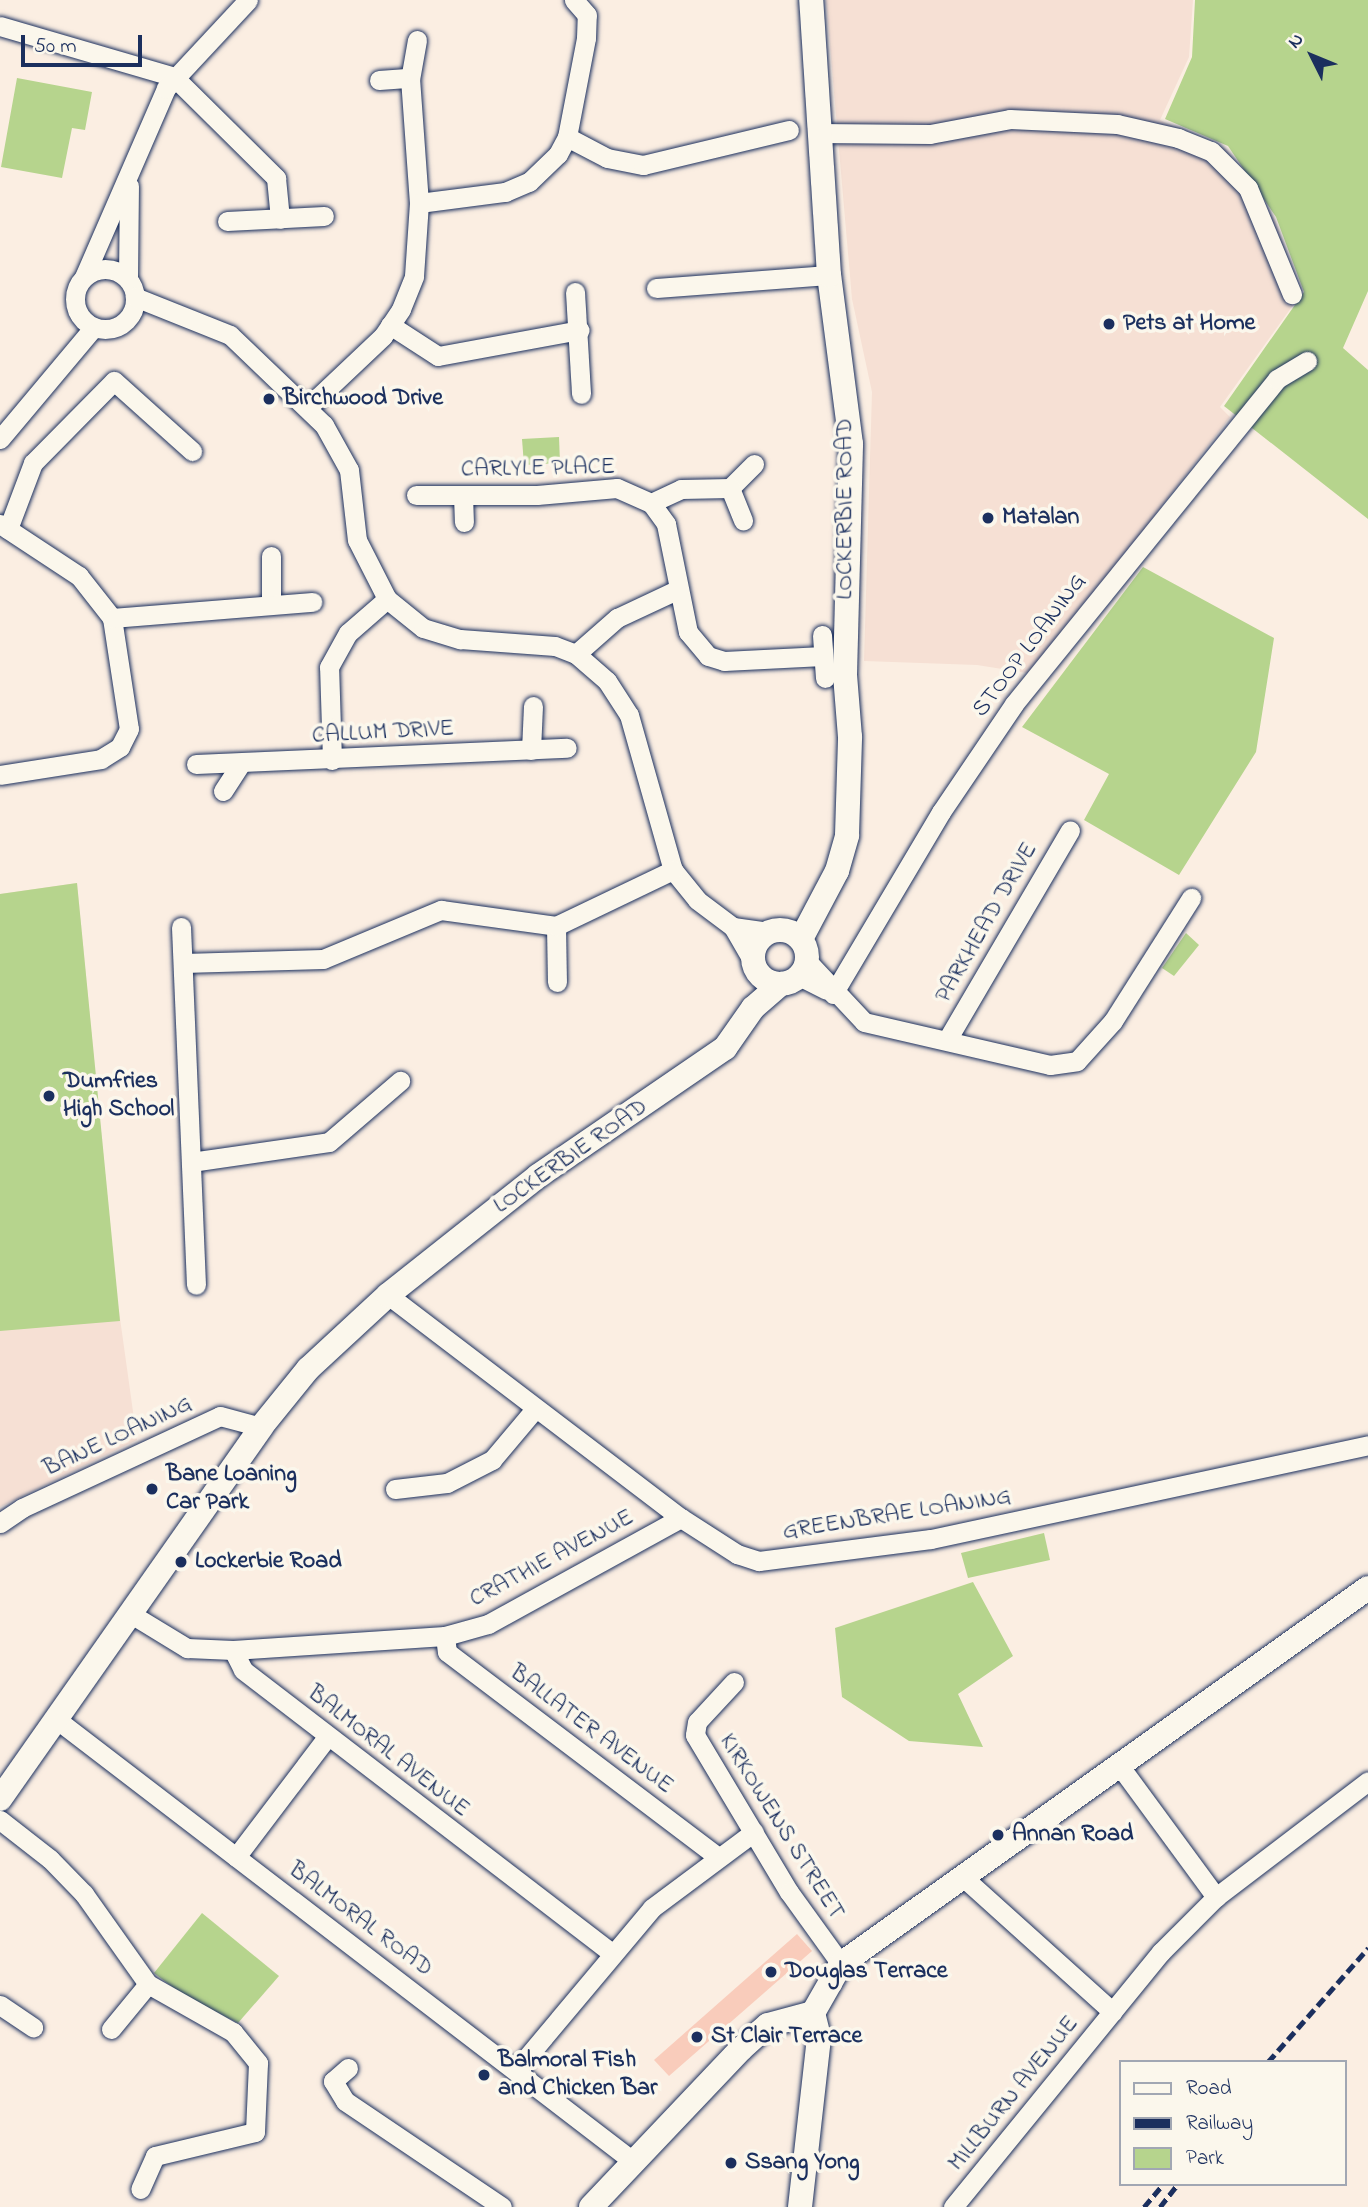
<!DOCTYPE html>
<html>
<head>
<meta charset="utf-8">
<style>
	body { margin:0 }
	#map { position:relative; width:1368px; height:2207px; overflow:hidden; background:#fbeee2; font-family:"Indie Flower",sans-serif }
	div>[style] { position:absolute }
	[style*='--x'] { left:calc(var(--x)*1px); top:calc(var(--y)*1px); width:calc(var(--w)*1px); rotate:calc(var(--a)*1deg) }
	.built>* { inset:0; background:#f6e0d4 }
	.green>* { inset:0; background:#b6d48d }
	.building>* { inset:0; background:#f9ccbb }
	.roads { filter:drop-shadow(0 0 2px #1b2f5e) drop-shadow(0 0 2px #1b2f5e) }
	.minor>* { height:19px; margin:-9.5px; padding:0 9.5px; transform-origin:9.5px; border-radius:9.5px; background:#fbf7ec }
	.minor>.ring { margin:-9.5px; padding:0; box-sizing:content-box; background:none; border:19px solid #fbf7ec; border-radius:50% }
	.major>* { height:24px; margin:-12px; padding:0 12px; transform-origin:12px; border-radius:12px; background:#fbf7ec }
	.major>.ring { margin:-12px; padding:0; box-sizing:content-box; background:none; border:24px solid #fbf7ec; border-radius:50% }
	.rail>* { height:5px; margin-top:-2.5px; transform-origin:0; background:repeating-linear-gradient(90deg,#1b2f5e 0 10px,transparent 0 15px) }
	.dots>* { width:19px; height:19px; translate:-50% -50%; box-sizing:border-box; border:4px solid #fbf7ec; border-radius:50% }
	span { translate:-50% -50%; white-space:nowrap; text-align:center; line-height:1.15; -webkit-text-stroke:7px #fbf7ec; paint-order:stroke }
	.poi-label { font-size:24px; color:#1b2f5e; font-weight:700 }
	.left { translate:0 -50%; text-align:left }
	.street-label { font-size:24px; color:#1b2f5e }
	.legend { position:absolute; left:1119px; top:2060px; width:228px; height:126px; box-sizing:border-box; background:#fbf7ec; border:2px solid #a1a7b3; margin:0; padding:9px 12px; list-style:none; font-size:21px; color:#1b2f5e }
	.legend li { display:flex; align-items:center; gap:14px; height:35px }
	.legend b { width:35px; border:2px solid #a1a7b3 }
	.north { position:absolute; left:1277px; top:21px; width:70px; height:70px; -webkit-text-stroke:5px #fbf7ec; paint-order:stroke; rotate:313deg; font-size:19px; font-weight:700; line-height:28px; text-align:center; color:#1b2f5e }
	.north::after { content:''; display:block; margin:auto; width:24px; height:32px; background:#1b2f5e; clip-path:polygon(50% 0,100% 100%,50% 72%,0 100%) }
	.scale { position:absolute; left:21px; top:35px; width:121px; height:32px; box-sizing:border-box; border:4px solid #1b2f5e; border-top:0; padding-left:9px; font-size:21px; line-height:24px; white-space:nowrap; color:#1b2f5e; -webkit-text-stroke:5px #fbf7ec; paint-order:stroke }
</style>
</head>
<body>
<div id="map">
	<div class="built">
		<i style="clip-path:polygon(826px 0,1193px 0,1189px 57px,1160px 120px,1226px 149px,1275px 220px,1301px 294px,1220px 407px,1230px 417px,1033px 674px,977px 665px,864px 661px,872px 392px,852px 299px)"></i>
		<i style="clip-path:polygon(77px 883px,117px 1297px,137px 1440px,0 1507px,0 894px)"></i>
	</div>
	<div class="green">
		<i style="clip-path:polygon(1195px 0,1368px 0,1368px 291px,1343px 348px,1368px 370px,1368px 519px,1224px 406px,1304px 292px,1276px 217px,1228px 146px,1165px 119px,1192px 57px)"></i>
		<i style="clip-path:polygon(17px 78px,92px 92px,85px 130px,72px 128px,62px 178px,1px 167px)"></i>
		<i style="clip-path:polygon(559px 437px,560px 463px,524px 465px,522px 439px)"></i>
		<i style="clip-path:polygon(1143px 567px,1274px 638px,1256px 752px,1179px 875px,1084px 820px,1109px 774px,1022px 727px)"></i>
		<i style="clip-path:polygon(77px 883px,120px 1321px,0 1331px,0 894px)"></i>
		<i style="clip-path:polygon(1186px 933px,1199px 945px,1174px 976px,1162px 968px)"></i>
		<i style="clip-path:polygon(1044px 1533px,1050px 1560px,968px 1578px,961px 1553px)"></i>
		<i style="clip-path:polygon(973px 1582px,1013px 1656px,958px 1694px,983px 1747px,909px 1741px,842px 1697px,835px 1628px)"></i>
		<i style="clip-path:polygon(202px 1913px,279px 1976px,238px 2023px,183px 1995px,154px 1973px)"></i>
	</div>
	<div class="building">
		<i style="clip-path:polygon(797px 1934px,812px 1951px,669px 2076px,654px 2060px)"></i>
	</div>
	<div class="roads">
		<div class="minor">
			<i style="--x:0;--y:26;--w:181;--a:16.3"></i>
			<i style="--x:174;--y:77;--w:144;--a:44.7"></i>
			<i style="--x:276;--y:178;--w:41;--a:84.4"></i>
			<i style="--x:417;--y:40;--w:39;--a:100"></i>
			<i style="--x:410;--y:78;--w:125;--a:85.9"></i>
			<i style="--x:379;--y:80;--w:31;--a:-4"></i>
			<i style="--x:817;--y:133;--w:113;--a:0.5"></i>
			<i style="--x:930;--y:134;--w:81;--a:-10.6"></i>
			<i style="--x:1010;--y:119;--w:107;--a:2.7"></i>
			<i style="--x:1117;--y:124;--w:63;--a:12.9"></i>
			<i style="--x:1178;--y:138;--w:35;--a:22"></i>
			<i style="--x:1211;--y:151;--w:52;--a:45"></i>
			<i style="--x:1248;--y:188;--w:115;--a:67.5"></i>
			<i style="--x:567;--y:137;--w:45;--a:27.7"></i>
			<i style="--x:607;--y:158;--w:37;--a:11"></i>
			<i style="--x:643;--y:165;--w:150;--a:-13.5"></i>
			<i style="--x:227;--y:221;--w:97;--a:-3"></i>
			<i class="ring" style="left:75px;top:269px;width:41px;height:41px"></i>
			<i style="--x:84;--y:277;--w:206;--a:-66.5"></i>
			<i style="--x:166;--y:88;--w:120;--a:-47"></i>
			<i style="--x:128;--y:279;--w:93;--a:-89.4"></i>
			<i style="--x:656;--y:288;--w:173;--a:-4.3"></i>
			<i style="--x:575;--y:292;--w:102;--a:86.6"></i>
			<i style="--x:135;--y:297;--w:102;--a:21.8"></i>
			<i style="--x:230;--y:335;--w:130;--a:43.8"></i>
			<i style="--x:324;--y:425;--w:51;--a:60.9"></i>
			<i style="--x:349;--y:470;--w:70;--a:83.5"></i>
			<i style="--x:357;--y:540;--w:66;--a:63"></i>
			<i style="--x:387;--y:599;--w:46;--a:38.9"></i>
			<i style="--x:423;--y:628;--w:39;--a:17"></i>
			<i style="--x:460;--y:639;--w:95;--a:4.2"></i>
			<i style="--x:555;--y:646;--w:22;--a:21"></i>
			<i style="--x:576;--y:654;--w:41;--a:41.1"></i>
			<i style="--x:607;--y:681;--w:40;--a:57.1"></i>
			<i style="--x:629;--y:715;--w:161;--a:74.2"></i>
			<i style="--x:673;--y:870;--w:38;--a:51"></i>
			<i style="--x:697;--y:900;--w:45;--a:36.9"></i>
			<i style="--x:733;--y:927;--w:39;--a:60"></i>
			<i style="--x:390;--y:325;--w:57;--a:32.9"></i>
			<i style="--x:438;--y:356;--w:144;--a:-10.4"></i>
			<i style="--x:308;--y:407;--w:103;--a:-43.4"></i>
			<i style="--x:383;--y:336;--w:32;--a:-56"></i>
			<i style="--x:401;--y:309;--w:35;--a:-68"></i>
			<i style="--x:414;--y:276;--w:73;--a:-86.1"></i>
			<i style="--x:419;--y:203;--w:87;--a:-7.3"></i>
			<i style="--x:505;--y:192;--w:26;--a:-23"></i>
			<i style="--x:529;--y:182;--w:40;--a:-44"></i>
			<i style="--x:558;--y:154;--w:19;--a:-62"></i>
			<i style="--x:567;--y:137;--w:101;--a:-79.1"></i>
			<i style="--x:586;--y:38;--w:23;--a:-88"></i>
			<i style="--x:587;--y:15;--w:20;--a:-131"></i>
			<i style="--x:0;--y:439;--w:146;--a:-50"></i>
			<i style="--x:730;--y:488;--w:34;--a:-45"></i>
			<i style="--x:416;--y:495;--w:121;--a:0"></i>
			<i style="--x:537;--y:495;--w:80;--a:-5"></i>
			<i style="--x:617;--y:488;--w:37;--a:24"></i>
			<i style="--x:651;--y:503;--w:26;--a:54"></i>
			<i style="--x:666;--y:524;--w:110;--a:78.5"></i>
			<i style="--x:688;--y:632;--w:31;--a:50"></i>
			<i style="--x:708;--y:656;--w:17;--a:17"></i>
			<i style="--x:724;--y:661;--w:99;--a:-2.9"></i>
			<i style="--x:463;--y:495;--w:27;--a:88"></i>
			<i style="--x:651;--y:503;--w:33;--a:-25"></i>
			<i style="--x:681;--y:489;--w:49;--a:-1.2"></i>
			<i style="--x:730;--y:488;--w:35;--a:68"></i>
			<i style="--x:0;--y:524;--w:95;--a:33.4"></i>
			<i style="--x:79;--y:576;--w:53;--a:51.8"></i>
			<i style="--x:112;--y:618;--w:112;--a:81.3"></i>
			<i style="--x:129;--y:729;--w:20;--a:117"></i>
			<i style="--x:120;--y:747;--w:22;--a:148"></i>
			<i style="--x:101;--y:759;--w:102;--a:171"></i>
			<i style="--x:8;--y:529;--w:71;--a:-69.3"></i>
			<i style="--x:33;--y:463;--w:115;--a:-45.4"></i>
			<i style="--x:114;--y:381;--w:105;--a:41.9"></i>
			<i style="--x:271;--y:556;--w:46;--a:90"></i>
			<i style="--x:112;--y:618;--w:201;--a:-4.6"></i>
			<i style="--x:822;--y:635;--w:43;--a:86"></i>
			<i style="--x:576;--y:654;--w:55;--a:-41.3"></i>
			<i style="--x:617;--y:618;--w:68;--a:-25.1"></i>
			<i style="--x:531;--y:750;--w:44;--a:-87.4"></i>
			<i style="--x:332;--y:760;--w:93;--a:-91.8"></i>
			<i style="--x:329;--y:667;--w:39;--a:-61"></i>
			<i style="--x:348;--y:633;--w:52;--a:-41.1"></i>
			<i style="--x:196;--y:764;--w:371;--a:-2.5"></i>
			<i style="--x:223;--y:791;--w:30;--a:-57"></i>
			<i style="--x:556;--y:926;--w:56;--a:89"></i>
			<i style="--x:181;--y:927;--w:358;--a:87.6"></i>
			<i style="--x:733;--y:927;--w:36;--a:8"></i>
			<i style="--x:807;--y:961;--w:83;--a:46.9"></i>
			<i style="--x:864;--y:1022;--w:191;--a:13"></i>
			<i style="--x:1050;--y:1065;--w:27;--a:-8"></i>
			<i style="--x:1077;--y:1061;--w:54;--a:-48"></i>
			<i style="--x:1113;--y:1021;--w:146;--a:-57.6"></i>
			<i style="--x:183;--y:963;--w:140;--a:-1.6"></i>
			<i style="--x:323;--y:959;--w:128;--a:-22.6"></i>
			<i style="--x:441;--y:910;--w:116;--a:7.9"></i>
			<i style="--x:556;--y:926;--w:130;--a:-25.6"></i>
			<i style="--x:799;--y:976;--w:30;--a:27"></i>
			<i style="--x:833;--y:994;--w:212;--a:-59.3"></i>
			<i style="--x:941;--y:812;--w:130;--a:-55.9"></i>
			<i style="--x:1014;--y:704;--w:418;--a:-51"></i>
			<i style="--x:1277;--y:379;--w:35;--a:-31"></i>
			<i style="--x:947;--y:1040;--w:243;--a:-59.6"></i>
			<i style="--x:191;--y:1162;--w:139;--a:-8.2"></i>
			<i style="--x:329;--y:1142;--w:94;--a:-40.7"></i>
			<i style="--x:388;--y:1295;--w:368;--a:37.3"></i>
			<i style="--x:681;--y:1518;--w:67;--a:32.7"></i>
			<i style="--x:737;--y:1554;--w:23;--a:18"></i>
			<i style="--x:759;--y:1561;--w:173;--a:-7.3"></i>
			<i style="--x:931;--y:1539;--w:447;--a:-12.1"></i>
			<i style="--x:395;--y:1489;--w:52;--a:-6.6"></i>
			<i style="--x:447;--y:1483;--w:51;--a:-27.1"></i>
			<i style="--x:492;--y:1460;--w:67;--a:-49.9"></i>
			<i style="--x:0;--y:1523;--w:27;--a:-34"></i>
			<i style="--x:22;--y:1508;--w:218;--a:-24.9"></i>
			<i style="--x:220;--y:1416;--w:42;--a:15"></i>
			<i style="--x:131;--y:1614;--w:66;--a:31.3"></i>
			<i style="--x:187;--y:1648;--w:46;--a:2.5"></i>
			<i style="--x:233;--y:1650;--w:22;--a:63"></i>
			<i style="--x:243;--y:1670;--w:464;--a:37.5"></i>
			<i style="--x:445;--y:1636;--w:16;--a:83"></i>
			<i style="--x:447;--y:1652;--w:340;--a:37.1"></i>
			<i style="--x:233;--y:1650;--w:212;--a:-3.8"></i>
			<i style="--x:445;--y:1636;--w:45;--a:-15.6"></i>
			<i style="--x:488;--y:1624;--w:220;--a:-28.8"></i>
			<i style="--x:734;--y:1682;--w:54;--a:132.8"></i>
			<i style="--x:697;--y:1722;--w:13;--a:99"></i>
			<i style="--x:695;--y:1735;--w:183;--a:59.1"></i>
			<i style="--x:789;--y:1892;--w:89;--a:54.2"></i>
			<i style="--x:56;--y:1719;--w:728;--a:37.47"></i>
			<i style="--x:1119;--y:1765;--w:164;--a:53.7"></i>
			<i style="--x:0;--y:1820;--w:63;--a:38"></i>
			<i style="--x:50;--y:1859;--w:49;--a:45.8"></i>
			<i style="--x:84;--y:1894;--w:110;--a:54.6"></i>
			<i style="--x:148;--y:1984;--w:98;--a:29.5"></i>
			<i style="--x:233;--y:2032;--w:40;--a:51"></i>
			<i style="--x:258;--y:2063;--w:69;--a:92.5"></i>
			<i style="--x:255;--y:2132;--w:103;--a:166.5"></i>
			<i style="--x:155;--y:2156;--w:36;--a:114"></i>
			<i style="--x:236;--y:1857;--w:151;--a:-52.8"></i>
			<i style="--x:964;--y:1878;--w:200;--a:42"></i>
			<i style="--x:0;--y:2005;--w:40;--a:34"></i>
			<i style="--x:111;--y:2029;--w:58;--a:-50.6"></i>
			<i style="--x:348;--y:2068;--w:20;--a:139"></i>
			<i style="--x:333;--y:2081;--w:23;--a:59"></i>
			<i style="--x:345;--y:2101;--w:189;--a:34"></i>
			<i style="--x:517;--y:2069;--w:210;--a:-50"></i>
			<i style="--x:652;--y:1908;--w:127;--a:-36.7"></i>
			<i style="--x:953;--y:2207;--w:329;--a:-50.8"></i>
			<i style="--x:1161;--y:1952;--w:78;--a:-45"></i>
			<i style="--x:1216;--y:1897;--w:191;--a:-37.3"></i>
		</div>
		<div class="major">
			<i class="ring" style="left:753px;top:930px;width:30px;height:30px"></i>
			<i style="--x:801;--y:939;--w:77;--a:-62.1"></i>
			<i style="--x:837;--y:871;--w:37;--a:-74"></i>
			<i style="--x:847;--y:835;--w:98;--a:-88.2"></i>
			<i style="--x:850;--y:737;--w:62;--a:-94.6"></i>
			<i style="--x:845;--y:675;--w:231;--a:-88.5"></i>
			<i style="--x:851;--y:444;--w:170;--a:-97.4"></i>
			<i style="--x:829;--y:275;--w:276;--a:-93.7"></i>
			<i style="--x:0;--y:1799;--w:454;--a:-54.9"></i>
			<i style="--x:261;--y:1427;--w:75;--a:-51"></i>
			<i style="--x:308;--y:1369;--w:109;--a:-42.8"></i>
			<i style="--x:388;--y:1295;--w:191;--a:-38.4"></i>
			<i style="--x:538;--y:1176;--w:227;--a:-34.4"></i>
			<i style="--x:725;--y:1048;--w:49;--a:-55"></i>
			<i style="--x:753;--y:1008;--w:37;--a:-41"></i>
			<i style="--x:591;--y:2207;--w:218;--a:-46.5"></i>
			<i style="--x:741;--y:2049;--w:36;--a:-42"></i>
			<i style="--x:768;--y:2025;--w:47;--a:-14.9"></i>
			<i style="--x:813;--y:2013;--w:56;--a:-60.3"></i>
			<i style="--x:841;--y:1964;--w:647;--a:-35.51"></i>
			<i style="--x:800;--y:2207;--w:171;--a:-83.6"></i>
			<i style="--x:819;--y:2037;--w:25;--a:-104"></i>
		</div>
	</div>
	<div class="rail">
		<i style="--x:1268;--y:2062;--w:152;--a:-48.7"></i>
		<i style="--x:1144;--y:2207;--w:30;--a:-50"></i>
		<i style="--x:1160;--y:2207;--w:29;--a:-52"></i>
	</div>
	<div class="dots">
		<i style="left:1109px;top:324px;background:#1b2f5e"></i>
		<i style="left:269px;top:399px;background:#1b2f5e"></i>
		<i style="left:988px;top:518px;background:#1b2f5e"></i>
		<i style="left:49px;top:1096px;background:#1b2f5e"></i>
		<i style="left:152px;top:1489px;background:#1b2f5e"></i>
		<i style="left:181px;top:1562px;background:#1b2f5e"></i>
		<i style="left:998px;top:1835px;background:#1b2f5e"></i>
		<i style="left:771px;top:1972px;background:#1b2f5e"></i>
		<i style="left:697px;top:2037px;background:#1b2f5e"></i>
		<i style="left:484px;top:2075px;background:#1b2f5e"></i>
		<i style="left:731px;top:2163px;background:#1b2f5e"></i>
	</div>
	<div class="poi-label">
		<span class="left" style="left:1123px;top:324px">Pets at Home</span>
		<span class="left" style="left:283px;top:399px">Birchwood Drive</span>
		<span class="left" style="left:1002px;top:518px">Matalan</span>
		<span class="left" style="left:63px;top:1096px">Dumfries<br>High School</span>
		<span class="left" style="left:166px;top:1489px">Bane Loaning<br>Car Park</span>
		<span class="left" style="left:195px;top:1562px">Lockerbie Road</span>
		<span class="left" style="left:1012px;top:1835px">Annan Road</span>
		<span class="left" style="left:785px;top:1972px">Douglas Terrace</span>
		<span class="left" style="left:711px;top:2037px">St Clair Terrace</span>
		<span class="left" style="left:498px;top:2075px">Balmoral Fish<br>and Chicken Bar</span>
		<span class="left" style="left:745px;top:2163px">Ssang Yong</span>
	</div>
	<div class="street-label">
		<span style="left:538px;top:469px;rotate:-1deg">CARLYLE PLACE</span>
		<span style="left:846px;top:509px;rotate:-90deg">LOCKERBIE ROAD</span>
		<span style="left:1030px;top:646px;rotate:-53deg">STOOP LOANING</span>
		<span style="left:383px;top:733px;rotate:-3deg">CALLUM DRIVE</span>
		<span style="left:987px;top:923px;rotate:-60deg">PARKHEAD DRIVE</span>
		<span style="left:571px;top:1157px;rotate:-35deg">LOCKERBIE ROAD</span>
		<span style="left:118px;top:1437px;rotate:-25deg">BANE LOANING</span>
		<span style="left:897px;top:1515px;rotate:-9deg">GREENBRAE LOANING</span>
		<span style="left:552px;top:1559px;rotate:-28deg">CRATHIE AVENUE</span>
		<span style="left:591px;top:1730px;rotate:37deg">BALLATER AVENUE</span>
		<span style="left:388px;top:1752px;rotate:38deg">BALMORAL AVENUE</span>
		<span style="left:781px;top:1827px;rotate:58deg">KIRKOWENS STREET</span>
		<span style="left:360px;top:1920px;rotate:37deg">BALMORAL ROAD</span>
		<span style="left:1014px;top:2094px;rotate:-51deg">MILLBURN AVENUE</span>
	</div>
	<ul class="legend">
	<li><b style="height:9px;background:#fbf7ec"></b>Road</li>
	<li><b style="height:9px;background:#1b2f5e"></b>Railway</li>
	<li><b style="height:19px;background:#b6d48d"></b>Park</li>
	</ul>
	<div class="north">N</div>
	<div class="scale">50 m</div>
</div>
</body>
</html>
